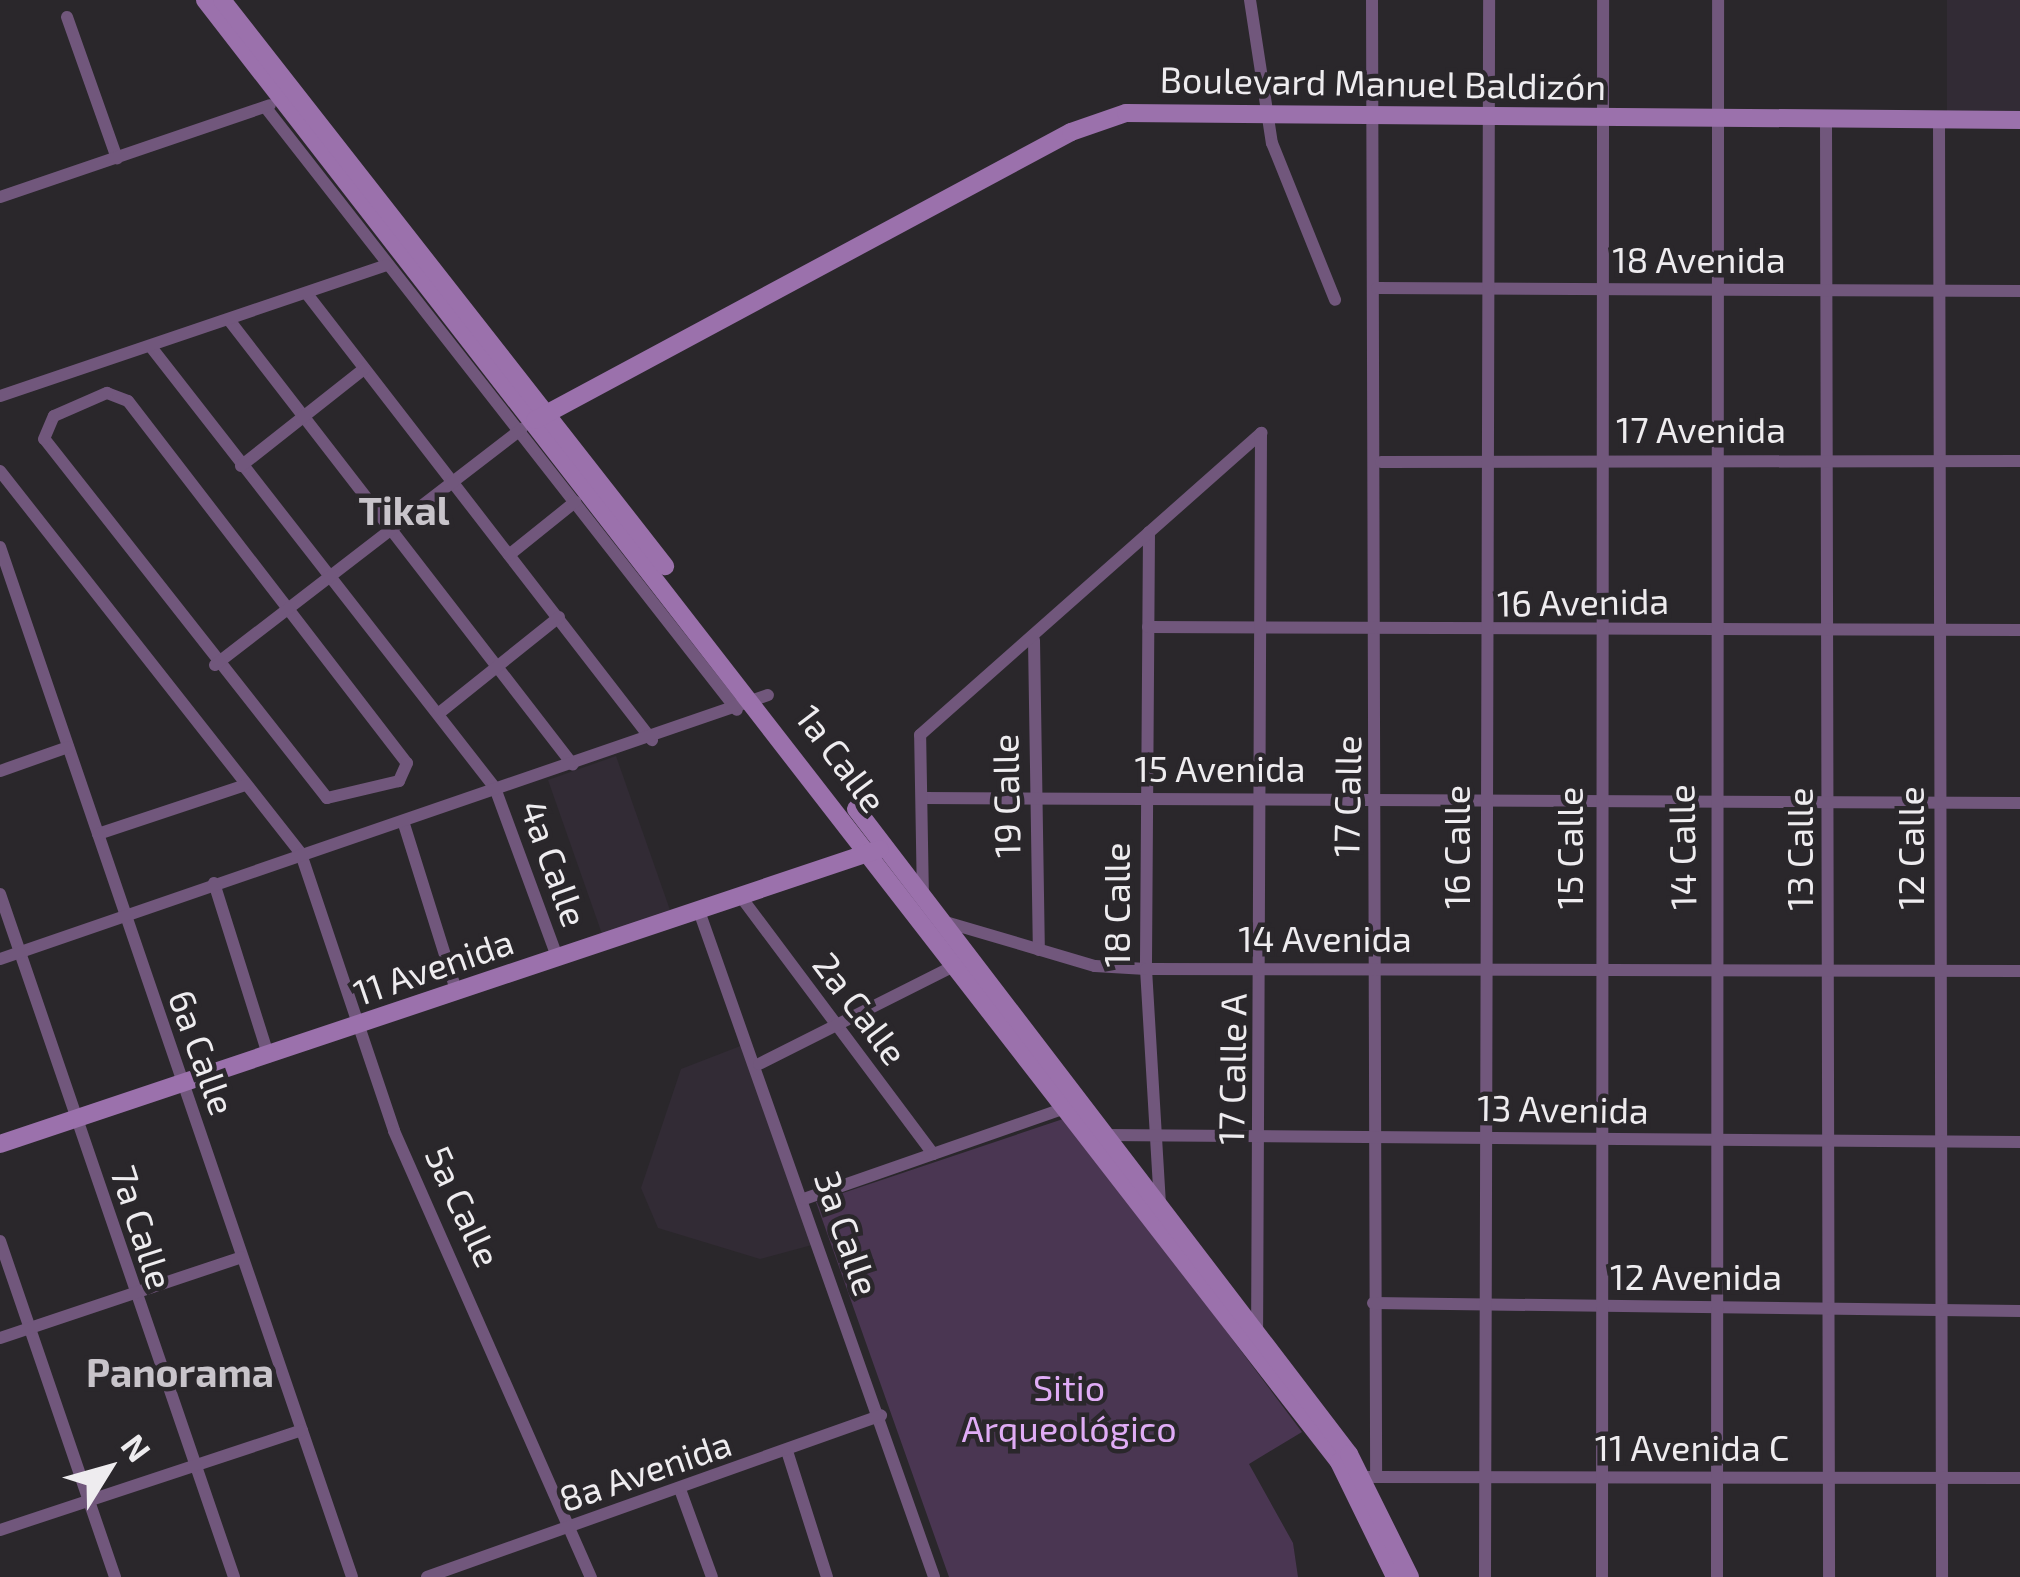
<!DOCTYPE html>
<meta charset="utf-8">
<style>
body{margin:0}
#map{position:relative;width:2020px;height:1577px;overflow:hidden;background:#2a272b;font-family:"Exo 2",sans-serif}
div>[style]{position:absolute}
.built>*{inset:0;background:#322b35}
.green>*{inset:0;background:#4a3652}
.street>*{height:12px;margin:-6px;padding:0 6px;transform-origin:6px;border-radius:6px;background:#71577c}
.secondary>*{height:18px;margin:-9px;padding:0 9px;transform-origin:9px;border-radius:9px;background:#9b71ac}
span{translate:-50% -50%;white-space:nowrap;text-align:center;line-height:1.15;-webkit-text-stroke:9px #2a272b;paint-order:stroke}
.street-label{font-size:36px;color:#eeecef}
.park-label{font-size:36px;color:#e0acf6}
.neighbourhood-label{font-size:39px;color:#c8c4ca;font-weight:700}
.north{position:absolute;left:48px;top:1409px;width:120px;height:120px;-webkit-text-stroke:9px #2a272b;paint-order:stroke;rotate:53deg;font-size:33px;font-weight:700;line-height:48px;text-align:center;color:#eeecef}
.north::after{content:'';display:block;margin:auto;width:42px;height:54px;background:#eeecef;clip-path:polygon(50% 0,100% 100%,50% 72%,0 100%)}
</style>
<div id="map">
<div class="built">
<i style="clip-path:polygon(1947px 0,2020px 0,2020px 113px,1947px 111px)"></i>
<i style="clip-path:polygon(616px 756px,670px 910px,602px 934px,548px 780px)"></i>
<i style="clip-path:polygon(743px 1045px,812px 1245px,760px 1259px,658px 1228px,641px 1188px,681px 1069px)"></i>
</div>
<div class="green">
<i style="clip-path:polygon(1066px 1118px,1302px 1432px,1249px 1464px,1293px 1543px,1298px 1577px,949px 1577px,816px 1202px)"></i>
</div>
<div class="street">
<i style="left:1250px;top:0;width:145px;rotate:81.3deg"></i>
<i style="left:1272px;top:143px;width:169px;rotate:68.1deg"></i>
<i style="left:1372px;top:0;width:1476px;rotate:89.84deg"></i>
<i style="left:67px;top:17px;width:150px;rotate:70.5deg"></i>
<i style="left:266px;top:108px;width:764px;rotate:51.96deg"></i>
<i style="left:1939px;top:119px;width:1458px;rotate:89.88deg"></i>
<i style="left:1826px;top:120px;width:1457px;rotate:89.88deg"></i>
<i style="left:0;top:197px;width:285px;rotate:-18.8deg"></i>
<i style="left:1377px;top:288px;width:643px;rotate:0.27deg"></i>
<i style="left:307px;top:294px;width:564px;rotate:52.28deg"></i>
<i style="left:229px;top:320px;width:562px;rotate:52.29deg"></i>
<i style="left:151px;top:347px;width:559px;rotate:52.04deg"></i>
<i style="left:495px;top:788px;width:182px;rotate:69.8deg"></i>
<i style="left:107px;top:393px;width:22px;rotate:21deg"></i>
<i style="left:128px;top:401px;width:457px;rotate:52.4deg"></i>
<i style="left:407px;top:763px;width:20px;rotate:114deg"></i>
<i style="left:399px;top:781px;width:74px;rotate:166.7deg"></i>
<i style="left:327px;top:798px;width:457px;rotate:-128.2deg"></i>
<i style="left:44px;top:439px;width:25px;rotate:-67deg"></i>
<i style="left:54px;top:416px;width:58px;rotate:-23.5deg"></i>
<i style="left:0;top:396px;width:408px;rotate:-18.7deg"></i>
<i style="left:1381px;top:462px;width:639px;rotate:-0.09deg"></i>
<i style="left:241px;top:466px;width:157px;rotate:-38.3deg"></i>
<i style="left:0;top:471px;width:487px;rotate:51.8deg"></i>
<i style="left:301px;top:854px;width:292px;rotate:71.4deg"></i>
<i style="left:394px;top:1131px;width:488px;rotate:66.2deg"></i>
<i style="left:1149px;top:532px;width:437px;rotate:90.4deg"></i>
<i style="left:1146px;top:969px;width:233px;rotate:86.6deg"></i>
<i style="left:0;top:547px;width:1088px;rotate:71.13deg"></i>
<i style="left:509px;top:555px;width:85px;rotate:-38.8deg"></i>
<i style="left:1148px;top:627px;width:872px;rotate:0.2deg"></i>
<i style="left:1034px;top:640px;width:310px;rotate:89.1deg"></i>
<i style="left:215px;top:665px;width:387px;rotate:-37.6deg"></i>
<i style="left:438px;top:714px;width:155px;rotate:-38.7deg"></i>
<i style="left:0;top:771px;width:72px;rotate:-19.4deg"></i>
<i style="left:924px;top:798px;width:1096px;rotate:0.26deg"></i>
<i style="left:403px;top:821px;width:180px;rotate:72.6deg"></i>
<i style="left:98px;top:834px;width:155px;rotate:-18.4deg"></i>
<i style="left:214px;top:883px;width:182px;rotate:72.5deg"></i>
<i style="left:0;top:894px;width:722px;rotate:71.09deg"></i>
<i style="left:741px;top:897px;width:321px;rotate:53.2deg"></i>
<i style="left:923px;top:900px;width:165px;rotate:-91deg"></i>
<i style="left:920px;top:735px;width:456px;rotate:-41.5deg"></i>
<i style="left:1261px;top:433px;width:899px;rotate:90.25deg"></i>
<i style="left:699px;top:911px;width:706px;rotate:70.56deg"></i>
<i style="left:942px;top:921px;width:159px;rotate:16.4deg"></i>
<i style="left:1095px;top:966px;width:51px;rotate:3.4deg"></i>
<i style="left:1146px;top:969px;width:874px;rotate:0.13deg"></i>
<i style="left:0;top:959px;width:812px;rotate:-18.97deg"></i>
<i style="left:759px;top:1064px;width:220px;rotate:-26.7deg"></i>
<i style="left:1105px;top:1135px;width:915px;rotate:0.44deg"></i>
<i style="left:804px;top:1199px;width:280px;rotate:-19.2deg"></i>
<i style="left:0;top:1241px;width:355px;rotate:71.1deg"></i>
<i style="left:1373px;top:1303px;width:647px;rotate:0.71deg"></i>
<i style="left:0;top:1338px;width:255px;rotate:-18.5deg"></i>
<i style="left:787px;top:1451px;width:132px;rotate:72.4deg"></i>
<i style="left:1367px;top:1477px;width:653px;rotate:0.09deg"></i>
<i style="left:681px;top:1492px;width:90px;rotate:70deg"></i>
<i style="left:0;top:1530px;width:318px;rotate:-18.3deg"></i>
<i style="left:427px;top:1577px;width:482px;rotate:-19.6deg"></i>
<i style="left:1485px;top:1577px;width:1577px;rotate:-89.85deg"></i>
<i style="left:1602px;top:1577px;width:1577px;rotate:-89.96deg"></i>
<i style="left:1717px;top:1577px;width:1577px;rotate:-89.96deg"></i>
</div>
<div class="secondary">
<i style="left:205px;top:0;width:1850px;rotate:52.2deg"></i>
<i style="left:1339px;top:1462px;width:128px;rotate:64deg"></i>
<i style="left:222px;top:0;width:719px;rotate:51.95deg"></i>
<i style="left:535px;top:420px;width:608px;rotate:-28.25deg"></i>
<i style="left:1071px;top:132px;width:58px;rotate:-19.1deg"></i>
<i style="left:1126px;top:113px;width:894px;rotate:0.45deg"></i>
<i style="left:856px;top:809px;width:812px;rotate:52.61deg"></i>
<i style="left:1349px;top:1454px;width:137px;rotate:63.6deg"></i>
<i style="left:0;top:1144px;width:928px;rotate:-18.53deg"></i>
</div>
<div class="street-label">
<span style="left:1383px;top:82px;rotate:1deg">Boulevard Manuel Baldizón</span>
<span style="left:1699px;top:259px">18 Avenida</span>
<span style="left:1701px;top:429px">17 Avenida</span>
<span style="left:1583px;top:601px;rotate:-1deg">16 Avenida</span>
<span style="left:842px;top:758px;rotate:53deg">1a Calle</span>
<span style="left:1220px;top:768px">15 Avenida</span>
<span style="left:1005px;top:796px;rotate:-91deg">19 Calle</span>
<span style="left:1346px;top:796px;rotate:-89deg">17 Calle</span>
<span style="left:1456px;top:847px;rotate:-90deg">16 Calle</span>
<span style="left:1681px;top:847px;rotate:-91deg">14 Calle</span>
<span style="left:1569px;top:848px;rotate:-90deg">15 Calle</span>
<span style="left:1910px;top:848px;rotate:-90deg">12 Calle</span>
<span style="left:1799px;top:849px;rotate:-90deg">13 Calle</span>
<span style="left:555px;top:863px;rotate:70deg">4a Calle</span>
<span style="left:1116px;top:905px;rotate:-90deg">18 Calle</span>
<span style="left:1325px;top:938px">14 Avenida</span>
<span style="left:433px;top:966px;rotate:-19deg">11 Avenida</span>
<span style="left:861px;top:1008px;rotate:53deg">2a Calle</span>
<span style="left:203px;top:1052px;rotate:70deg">6a Calle</span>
<span style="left:1231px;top:1069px;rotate:-89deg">17 Calle A</span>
<span style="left:1563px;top:1108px;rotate:1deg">13 Avenida</span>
<span style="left:464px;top:1206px;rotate:65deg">5a Calle</span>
<span style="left:143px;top:1227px;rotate:72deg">7a Calle</span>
<span style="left:848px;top:1233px;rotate:71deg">3a Calle</span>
<span style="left:1696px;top:1276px">12 Avenida</span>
<span style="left:1692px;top:1447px">11 Avenida C</span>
<span style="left:645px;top:1470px;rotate:-19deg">8a Avenida</span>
</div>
<div class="park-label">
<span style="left:1069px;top:1407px">Sitio<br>Arqueológico</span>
</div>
<div class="neighbourhood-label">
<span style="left:404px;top:510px">Tikal</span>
<span style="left:180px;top:1372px">Panorama</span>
</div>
<div class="north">N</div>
</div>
